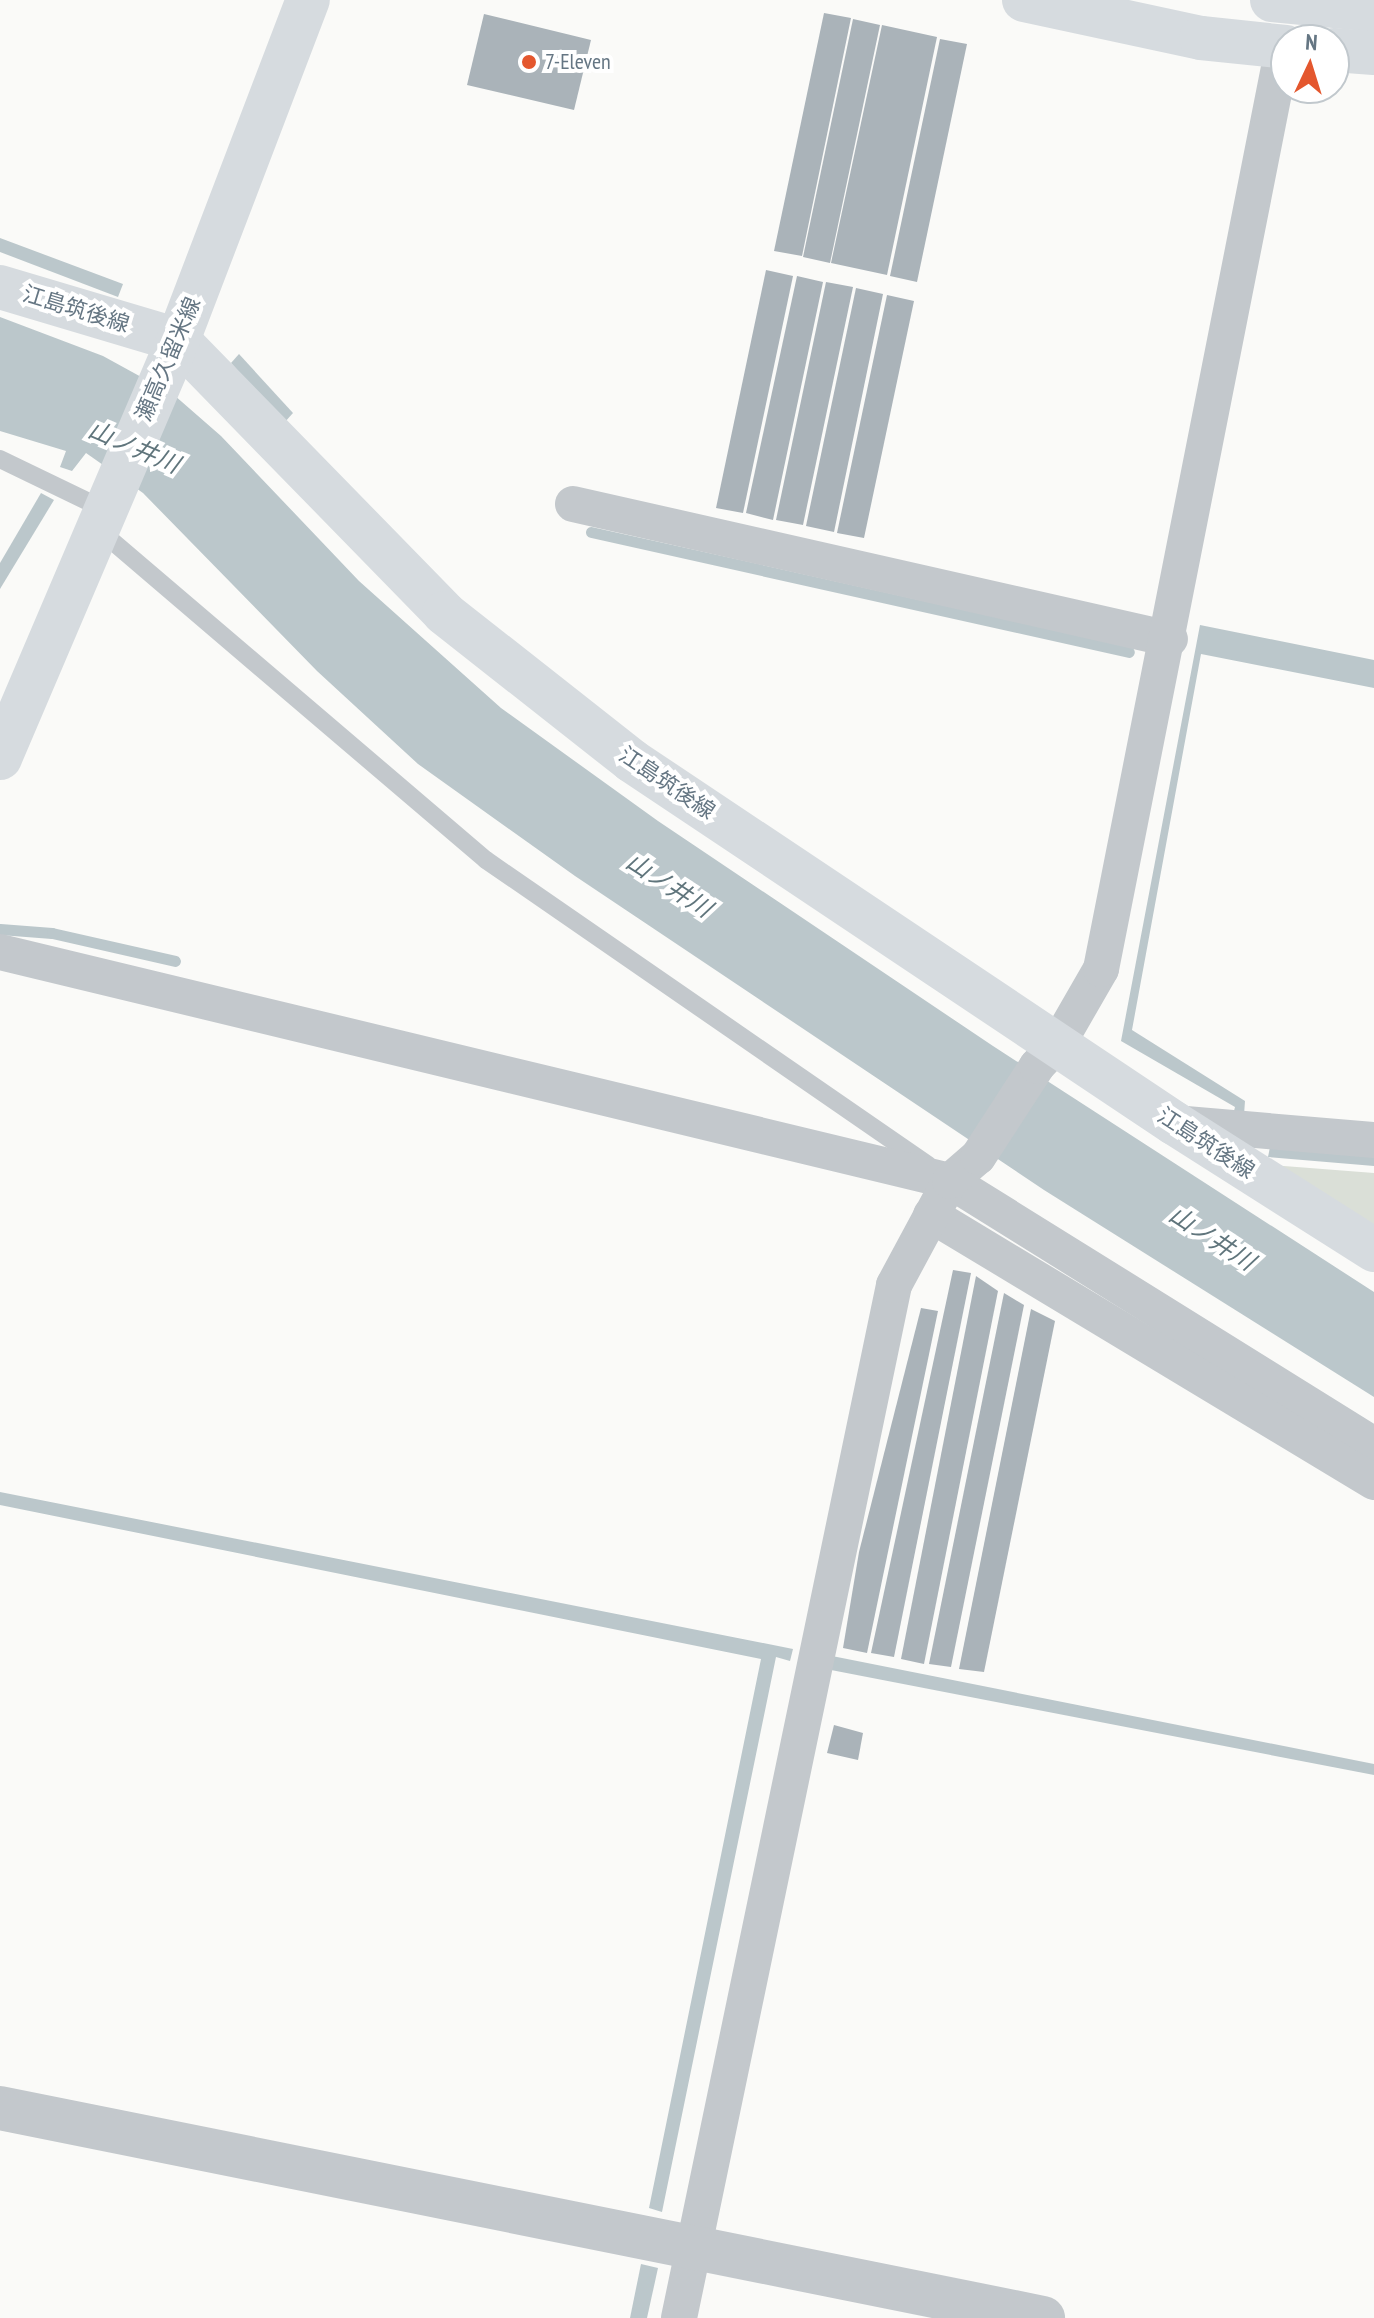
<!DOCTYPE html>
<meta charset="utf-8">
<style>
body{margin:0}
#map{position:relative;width:1374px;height:2318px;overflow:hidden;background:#fafaf8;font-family:"PT Sans Narrow","Noto Sans JP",sans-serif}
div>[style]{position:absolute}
.green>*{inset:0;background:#dadfd7}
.water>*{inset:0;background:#bbc7cb}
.stream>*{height:11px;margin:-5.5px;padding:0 5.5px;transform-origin:5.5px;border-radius:5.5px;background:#bbc7cb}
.building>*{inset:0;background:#aab3b9}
.service>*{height:18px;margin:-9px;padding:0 9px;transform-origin:9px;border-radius:9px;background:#c3c8cc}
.minor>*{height:36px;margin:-18px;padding:0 18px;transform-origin:18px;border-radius:18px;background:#c3c8cc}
.tertiary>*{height:44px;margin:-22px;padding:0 22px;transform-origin:22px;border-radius:22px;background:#c3c8cc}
.secondary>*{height:44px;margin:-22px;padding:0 22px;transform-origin:22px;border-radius:22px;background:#d6dbdf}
.primary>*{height:44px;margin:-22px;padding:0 22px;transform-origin:22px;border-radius:22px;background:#d6dbdf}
.trunk>*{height:44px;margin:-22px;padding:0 22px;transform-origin:22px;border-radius:22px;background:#d6dbdf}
.dots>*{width:22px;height:22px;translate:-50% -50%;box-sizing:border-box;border:4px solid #fff;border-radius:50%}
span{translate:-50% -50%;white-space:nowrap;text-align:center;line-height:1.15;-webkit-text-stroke:8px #fff;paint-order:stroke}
.poi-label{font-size:22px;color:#657683}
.left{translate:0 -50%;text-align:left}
.street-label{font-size:22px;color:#657683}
.water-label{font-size:24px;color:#60757c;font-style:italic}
.north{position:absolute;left:1270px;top:24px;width:80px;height:80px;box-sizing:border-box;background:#fff;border:2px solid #c1c8cd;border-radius:50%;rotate:4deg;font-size:22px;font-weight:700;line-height:32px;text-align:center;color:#657683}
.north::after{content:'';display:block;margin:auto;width:28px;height:36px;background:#e4572e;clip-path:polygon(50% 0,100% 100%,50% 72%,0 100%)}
</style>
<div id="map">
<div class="green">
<i style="clip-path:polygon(1271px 1165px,1374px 1173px,1374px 1231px)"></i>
</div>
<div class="water">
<i style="clip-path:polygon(0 238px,123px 284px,118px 297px,0 252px)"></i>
<i style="clip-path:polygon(0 317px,103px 356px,174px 395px,221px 436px,359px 581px,501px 708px,658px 821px,993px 1046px,1374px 1292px,1374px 1397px,1044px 1190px,575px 876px,418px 764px,317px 671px,143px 493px,86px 453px,72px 471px,60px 467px,66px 451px,0 431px)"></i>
<i style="clip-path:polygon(239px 354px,293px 413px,284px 423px,231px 363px)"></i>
<i style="clip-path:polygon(41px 493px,54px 500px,0 589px,0 563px)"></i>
<i style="clip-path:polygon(1200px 625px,1374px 660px,1374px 688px,1201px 654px,1132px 1030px,1245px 1101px,1244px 1115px,1233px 1115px,1235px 1107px,1121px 1041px)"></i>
<i style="clip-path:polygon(1270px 1147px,1374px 1155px,1374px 1166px,1268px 1157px)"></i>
<i style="clip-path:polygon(0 1492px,793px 1649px,790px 1661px,776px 1657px,662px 2212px,649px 2208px,761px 1659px,0 1505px)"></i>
<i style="clip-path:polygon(832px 1656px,1374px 1764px,1374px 1775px,831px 1670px)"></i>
<i style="clip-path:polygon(641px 2264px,658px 2268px,647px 2318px,630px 2318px)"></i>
</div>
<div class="stream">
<i style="left:591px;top:532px;width:551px;rotate:12.57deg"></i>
<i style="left:0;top:929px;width:52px;rotate:4.4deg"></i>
<i style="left:52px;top:933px;width:126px;rotate:12.8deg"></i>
</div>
<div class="building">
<i style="clip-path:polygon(824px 13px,851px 18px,802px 256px,774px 251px)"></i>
<i style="clip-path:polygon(484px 14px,591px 40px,574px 110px,467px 85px)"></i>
<i style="clip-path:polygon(853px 19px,880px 25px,830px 263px,803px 257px)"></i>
<i style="clip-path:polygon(882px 25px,937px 37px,887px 275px,831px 263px)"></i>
<i style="clip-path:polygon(940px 39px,967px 44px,917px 282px,890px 276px)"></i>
<i style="clip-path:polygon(766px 270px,793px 276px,743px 513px,716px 508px)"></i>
<i style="clip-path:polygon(797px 276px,823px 282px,773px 520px,746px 513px)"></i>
<i style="clip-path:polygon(826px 282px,853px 287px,803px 525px,776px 520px)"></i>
<i style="clip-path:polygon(856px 288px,883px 294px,834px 532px,806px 526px)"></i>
<i style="clip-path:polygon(887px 295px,914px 301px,864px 538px,837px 533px)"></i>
<i style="clip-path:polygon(953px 1270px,971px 1273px,894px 1657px,871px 1653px)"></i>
<i style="clip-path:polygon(976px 1276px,998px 1291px,924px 1664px,901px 1659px)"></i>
<i style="clip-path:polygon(1004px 1293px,1024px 1305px,951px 1667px,929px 1664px)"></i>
<i style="clip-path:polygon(921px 1308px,938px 1311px,867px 1653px,843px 1648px,859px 1552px)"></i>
<i style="clip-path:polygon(1031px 1309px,1055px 1321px,984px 1672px,959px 1669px)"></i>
<i style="clip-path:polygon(834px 1725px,863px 1733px,858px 1760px,827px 1753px)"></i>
</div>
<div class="service">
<i style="left:0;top:459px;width:99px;rotate:25.8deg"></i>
<i style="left:98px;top:529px;width:510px;rotate:40.47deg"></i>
<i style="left:486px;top:860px;width:537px;rotate:34.61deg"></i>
</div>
<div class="minor">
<i style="left:573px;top:504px;width:612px;rotate:12.74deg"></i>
<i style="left:0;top:952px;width:977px;rotate:13.55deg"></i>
<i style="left:950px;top:1181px;width:499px;rotate:31.9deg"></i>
<i style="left:1174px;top:1123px;width:201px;rotate:4.9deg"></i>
<i style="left:931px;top:1215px;width:517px;rotate:31.08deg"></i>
<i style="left:679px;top:2318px;width:1055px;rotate:-78.24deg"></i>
<i style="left:894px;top:1285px;width:118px;rotate:-61.7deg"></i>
<i style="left:950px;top:1181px;width:37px;rotate:-41deg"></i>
<i style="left:978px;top:1157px;width:108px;rotate:-57deg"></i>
<i style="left:1037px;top:1066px;width:33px;rotate:-47deg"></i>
<i style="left:1059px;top:1042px;width:84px;rotate:-60.1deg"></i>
<i style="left:1101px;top:969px;width:940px;rotate:-78.83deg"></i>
</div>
<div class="tertiary">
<i style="left:0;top:2108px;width:1064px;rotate:11.38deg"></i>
</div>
<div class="secondary">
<i style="left:0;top:287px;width:186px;rotate:16.6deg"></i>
<i style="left:178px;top:340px;width:381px;rotate:45.7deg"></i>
<i style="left:444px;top:613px;width:239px;rotate:38.2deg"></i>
<i style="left:632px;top:761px;width:652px;rotate:33.74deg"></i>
<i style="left:1174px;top:1123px;width:237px;rotate:32.4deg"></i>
</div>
<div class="primary">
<i style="left:0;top:758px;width:454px;rotate:-66.9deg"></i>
<i style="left:178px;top:340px;width:364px;rotate:-69.1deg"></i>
</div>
<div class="trunk">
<i style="left:1024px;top:0;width:181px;rotate:12.1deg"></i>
<i style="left:1201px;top:38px;width:85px;rotate:6deg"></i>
<i style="left:1272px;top:0;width:102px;rotate:5.6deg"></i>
<i style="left:1334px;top:50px;width:40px;rotate:4.3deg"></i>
</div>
<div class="dots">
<i style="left:529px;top:62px;background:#e4572e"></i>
</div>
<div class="poi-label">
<span class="left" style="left:545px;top:62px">7-Eleven</span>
</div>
<div class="street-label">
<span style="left:76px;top:309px;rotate:17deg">江島筑後線</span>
<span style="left:168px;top:359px;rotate:-67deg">瀬高久留米線</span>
<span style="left:667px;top:783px;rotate:34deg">江島筑後線</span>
<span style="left:1206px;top:1143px;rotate:33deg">江島筑後線</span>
</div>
<div class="water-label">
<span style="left:134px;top:447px;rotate:23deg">山ノ井川</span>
<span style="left:669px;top:885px;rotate:33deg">山ノ井川</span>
<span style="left:1212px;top:1238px;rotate:33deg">山ノ井川</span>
</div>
<div class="north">N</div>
</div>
